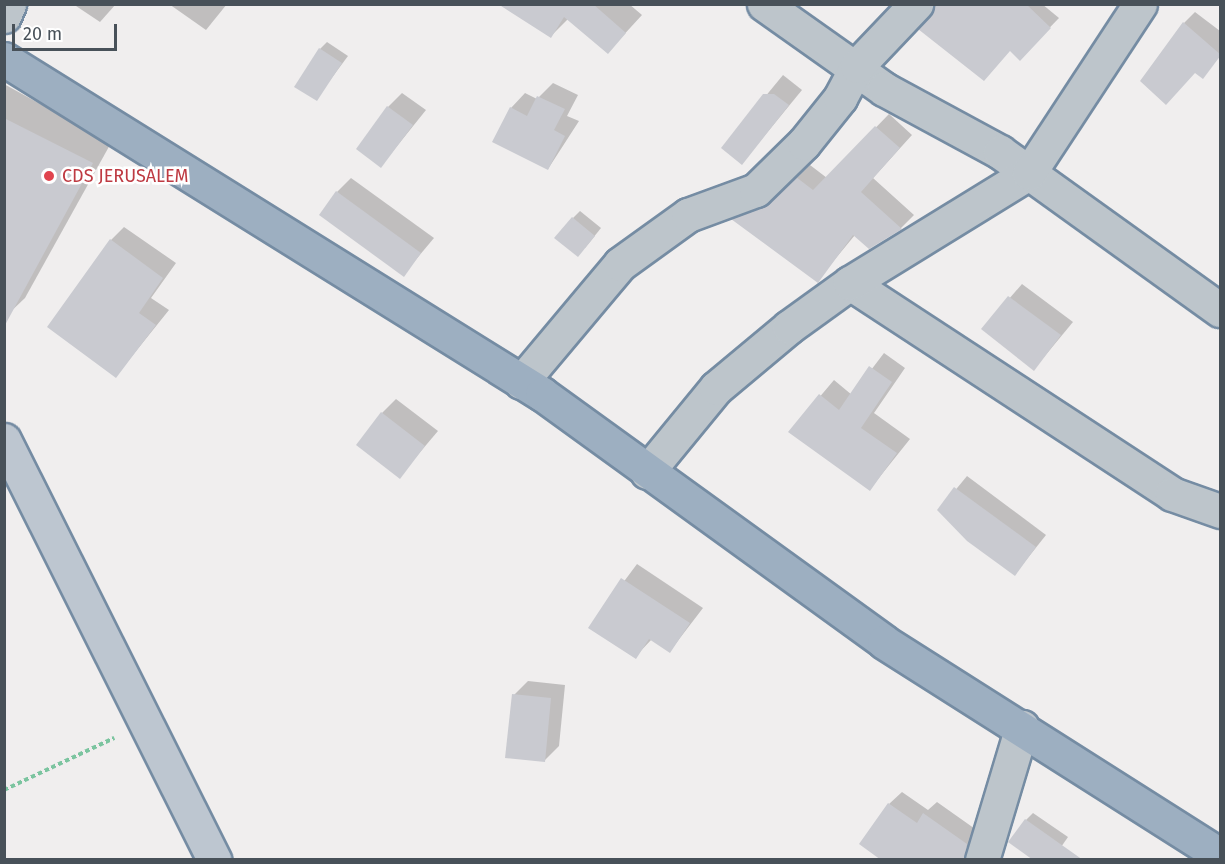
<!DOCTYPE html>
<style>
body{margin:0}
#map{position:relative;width:1225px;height:864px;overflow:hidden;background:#f0eeee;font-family:"Fira Sans",sans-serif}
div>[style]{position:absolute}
.shadow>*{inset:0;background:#0003}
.building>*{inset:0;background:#c9cad0}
.path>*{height:4px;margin-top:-2px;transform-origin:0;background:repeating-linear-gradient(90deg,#7bc49f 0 4.5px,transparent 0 7.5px)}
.roads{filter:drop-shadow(2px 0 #758ca3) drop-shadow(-2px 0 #758ca3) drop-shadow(0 2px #758ca3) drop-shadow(0 -2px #758ca3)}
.minor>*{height:33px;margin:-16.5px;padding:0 16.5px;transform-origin:16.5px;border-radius:16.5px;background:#bdc5cb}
.secondary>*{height:33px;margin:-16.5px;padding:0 16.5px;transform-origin:16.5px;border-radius:16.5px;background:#bdc6d0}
.trunk>*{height:33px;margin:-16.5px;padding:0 16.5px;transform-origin:16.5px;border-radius:16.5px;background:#9dafc1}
.dots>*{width:16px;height:16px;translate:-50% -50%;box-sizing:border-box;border:3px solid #fff;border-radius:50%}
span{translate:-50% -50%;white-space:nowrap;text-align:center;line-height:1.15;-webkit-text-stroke:5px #fff;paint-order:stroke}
.health-label{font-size:18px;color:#be3a42}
.left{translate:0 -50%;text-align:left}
.frame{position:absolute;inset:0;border:6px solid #485159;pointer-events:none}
.scale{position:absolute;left:12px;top:24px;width:105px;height:27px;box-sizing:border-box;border:3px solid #485159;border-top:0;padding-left:8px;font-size:18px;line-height:21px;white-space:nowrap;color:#485159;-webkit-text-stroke:4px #fff;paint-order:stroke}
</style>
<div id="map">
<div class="shadow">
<i style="clip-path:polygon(73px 4px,116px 4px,100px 22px)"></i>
<i style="clip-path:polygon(169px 4px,227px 4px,206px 30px)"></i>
<i style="clip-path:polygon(506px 4px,629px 4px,642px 15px,608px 52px,568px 19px,551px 36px)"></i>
<i style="clip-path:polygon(936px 4px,1042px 4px,1059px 18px,1029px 49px,1011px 49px)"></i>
<i style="clip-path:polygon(1195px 12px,1220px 31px,1220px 56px,1202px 77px,1195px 72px,1184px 23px)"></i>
<i style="clip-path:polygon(327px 42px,348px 56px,316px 99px,320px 49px)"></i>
<i style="clip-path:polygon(783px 75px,802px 90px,742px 163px,723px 148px)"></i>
<i style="clip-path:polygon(553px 83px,578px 95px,567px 116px,579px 121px,548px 169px,511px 108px,525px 93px,537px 99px)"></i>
<i style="clip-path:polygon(4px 84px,111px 143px,25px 298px,5px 317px)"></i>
<i style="clip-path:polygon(402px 93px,426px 110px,381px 166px,388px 107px)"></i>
<i style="clip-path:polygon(889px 114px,912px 135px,873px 178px,914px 215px,901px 228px,869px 247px,855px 235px,817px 281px,734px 219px,746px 206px,783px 191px,810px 165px,827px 178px)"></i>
<i style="clip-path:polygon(351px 178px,434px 238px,403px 275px,337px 192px)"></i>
<i style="clip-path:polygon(580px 211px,601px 228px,585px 248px,573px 218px)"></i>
<i style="clip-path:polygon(124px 227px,176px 263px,151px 298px,169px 310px,116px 376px,111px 240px)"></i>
<i style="clip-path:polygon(1022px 284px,1073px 322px,1034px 369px,983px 329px)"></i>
<i style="clip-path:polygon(884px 353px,905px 368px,874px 413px,910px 439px,870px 489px,790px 432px,834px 380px,852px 395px)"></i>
<i style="clip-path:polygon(396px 399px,438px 431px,399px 477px,382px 413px)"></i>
<i style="clip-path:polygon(967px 476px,1046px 535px,1015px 574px,939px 510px)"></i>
<i style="clip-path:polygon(637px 564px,703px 608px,670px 651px,652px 639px,635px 657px,590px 627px)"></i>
<i style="clip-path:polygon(528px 681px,565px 685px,559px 746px,545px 760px,514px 695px)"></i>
<i style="clip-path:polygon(902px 792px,928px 810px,937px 802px,978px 831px,958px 860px,889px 804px)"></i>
<i style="clip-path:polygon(1033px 813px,1068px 837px,1052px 860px,1026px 820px)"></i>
</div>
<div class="building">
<i style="clip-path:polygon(498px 4px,593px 4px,626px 33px,608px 54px,564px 17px,551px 38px)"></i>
<i style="clip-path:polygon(934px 4px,1026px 4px,1051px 28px,1020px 61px,1010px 51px,984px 81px,918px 29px)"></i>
<i style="clip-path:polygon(1183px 22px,1221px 55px,1203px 79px,1195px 73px,1166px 105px,1140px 81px)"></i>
<i style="clip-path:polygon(319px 48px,342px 63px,317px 101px,294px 87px)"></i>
<i style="clip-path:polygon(763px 94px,774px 94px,789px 105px,742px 165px,721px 148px)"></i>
<i style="clip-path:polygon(537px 96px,565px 109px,554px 130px,565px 136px,548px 170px,492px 142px,510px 107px,527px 116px)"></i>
<i style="clip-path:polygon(387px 106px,413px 125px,381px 168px,356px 149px)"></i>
<i style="clip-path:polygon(4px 118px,93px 163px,4px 327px)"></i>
<i style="clip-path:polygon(875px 126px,900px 148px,861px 192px,902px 229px,869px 249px,853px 235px,818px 283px,731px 219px,769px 204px,796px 177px,813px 190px)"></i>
<i style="clip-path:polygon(336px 191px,421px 253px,404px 277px,319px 215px)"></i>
<i style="clip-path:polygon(572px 217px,595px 236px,578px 257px,554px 238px)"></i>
<i style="clip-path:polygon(110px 239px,163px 278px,139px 313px,156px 325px,116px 378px,47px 327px)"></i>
<i style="clip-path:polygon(1008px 296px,1061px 335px,1034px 371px,981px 329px)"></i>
<i style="clip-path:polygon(869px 366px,892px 382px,861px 428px,897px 453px,870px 491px,788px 432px,819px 394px,839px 410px)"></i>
<i style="clip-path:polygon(381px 412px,425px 446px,400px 479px,356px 445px)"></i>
<i style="clip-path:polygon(954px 487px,1036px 547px,1015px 576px,967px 541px,937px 510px)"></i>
<i style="clip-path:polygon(621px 578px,690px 623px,670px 653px,649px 639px,636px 659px,588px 628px)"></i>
<i style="clip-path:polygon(512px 694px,551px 698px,545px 762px,505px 758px)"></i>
<i style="clip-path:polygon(888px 803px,917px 823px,923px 813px,967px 844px,964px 860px,881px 860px,859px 844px)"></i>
<i style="clip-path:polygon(1025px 819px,1083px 860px,1033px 860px,1008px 842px)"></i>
</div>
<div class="path">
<i style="left:4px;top:790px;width:122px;rotate:-25.3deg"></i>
</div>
<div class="roads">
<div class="minor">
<i style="left:764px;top:4px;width:147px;rotate:35.3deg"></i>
<i style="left:884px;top:89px;width:132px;rotate:28.5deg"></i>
<i style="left:1000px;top:152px;width:271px;rotate:35.7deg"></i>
<i style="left:4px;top:16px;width:13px;rotate:-67deg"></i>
<i style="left:850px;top:283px;width:385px;rotate:33.2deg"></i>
<i style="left:1172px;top:494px;width:51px;rotate:19.5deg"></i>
<i style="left:521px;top:382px;width:154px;rotate:-50deg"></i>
<i style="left:620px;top:264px;width:84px;rotate:-35.8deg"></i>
<i style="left:688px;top:215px;width:72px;rotate:-20.2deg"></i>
<i style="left:756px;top:190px;width:67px;rotate:-44.4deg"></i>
<i style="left:804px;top:143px;width:58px;rotate:-51.3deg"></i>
<i style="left:840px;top:98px;width:36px;rotate:-62deg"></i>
<i style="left:857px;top:66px;width:86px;rotate:-46.4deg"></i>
<i style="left:647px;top:472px;width:109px;rotate:-50.6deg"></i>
<i style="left:716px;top:388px;width:95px;rotate:-39.9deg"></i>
<i style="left:789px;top:327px;width:75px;rotate:-35.8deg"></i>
<i style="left:850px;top:283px;width:210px;rotate:-31.6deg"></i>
<i style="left:1029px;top:173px;width:202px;rotate:-56.7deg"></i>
<i style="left:982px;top:860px;width:139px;rotate:-73.3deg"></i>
</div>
<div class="secondary">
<i style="left:4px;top:440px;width:470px;rotate:63.4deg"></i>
</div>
<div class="trunk">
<i style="left:4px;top:59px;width:634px;rotate:31.91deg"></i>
<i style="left:542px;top:394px;width:422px;rotate:35.9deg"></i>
<i style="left:884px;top:642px;width:398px;rotate:32.4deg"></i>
</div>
</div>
<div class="dots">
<i style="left:49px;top:176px;background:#e0444e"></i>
</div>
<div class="health-label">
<span class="left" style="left:62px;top:176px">CDS JERUSALEM</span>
</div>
<div class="frame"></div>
<div class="scale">20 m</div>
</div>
